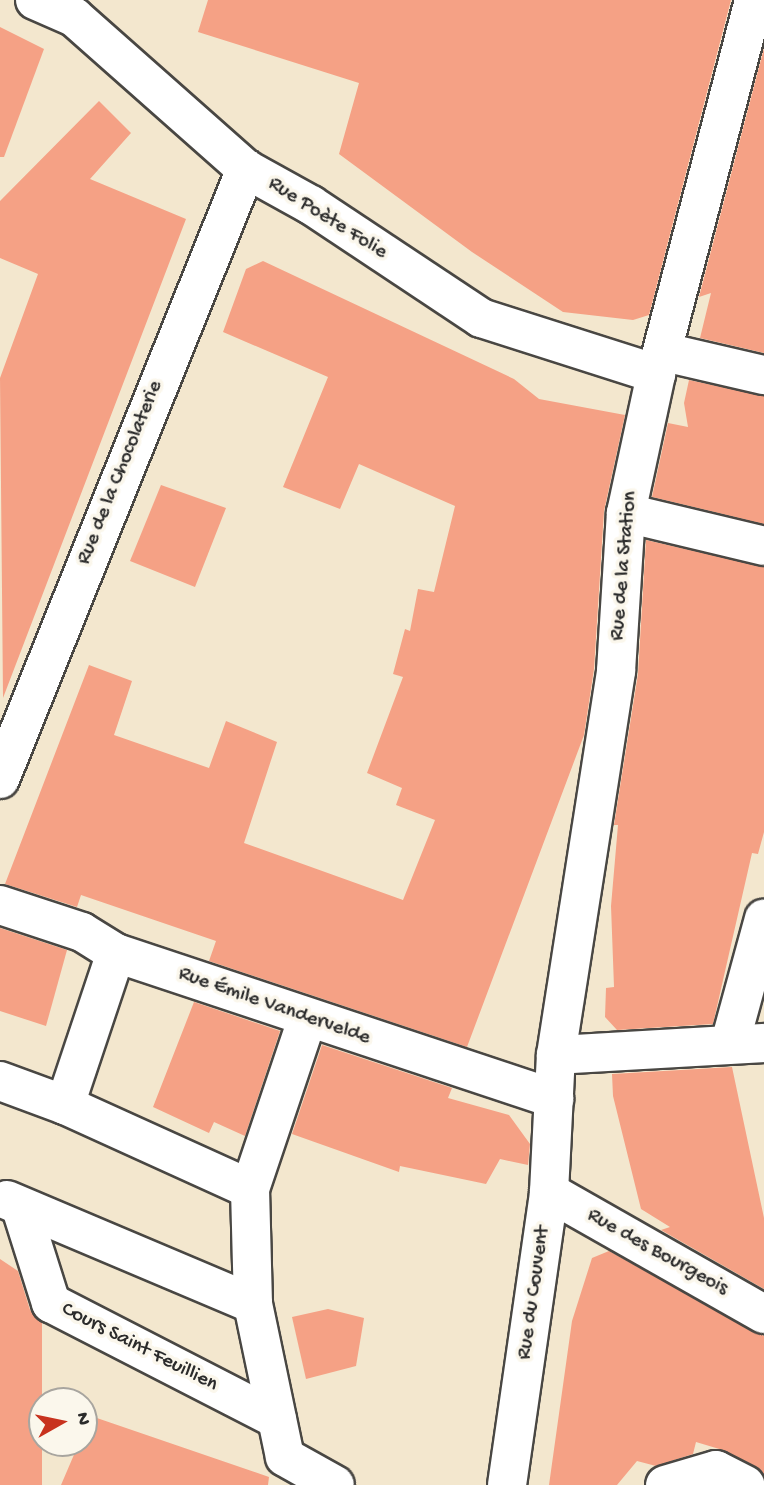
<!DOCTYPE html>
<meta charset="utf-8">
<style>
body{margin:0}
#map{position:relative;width:764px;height:1485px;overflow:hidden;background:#f3e7ce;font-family:"Gochi Hand",sans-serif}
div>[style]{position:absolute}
.building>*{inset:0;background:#f5a185}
.roads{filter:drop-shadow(2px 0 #494743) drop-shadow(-2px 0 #494743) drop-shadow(0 2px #494743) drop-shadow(0 -2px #494743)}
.minor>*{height:38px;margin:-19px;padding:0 19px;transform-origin:19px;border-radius:19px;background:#fff}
.major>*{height:38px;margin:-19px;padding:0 19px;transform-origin:19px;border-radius:19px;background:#fff}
span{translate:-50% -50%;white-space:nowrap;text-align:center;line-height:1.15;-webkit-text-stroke:7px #fbf7ec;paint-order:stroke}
.street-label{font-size:21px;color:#2b2b2b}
.north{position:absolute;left:28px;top:1387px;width:70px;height:70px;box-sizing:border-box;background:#fbf7ec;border:2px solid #a8a59f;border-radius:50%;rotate:81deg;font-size:19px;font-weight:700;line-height:28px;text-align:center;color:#2b2b2b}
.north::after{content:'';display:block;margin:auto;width:24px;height:32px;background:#c8321e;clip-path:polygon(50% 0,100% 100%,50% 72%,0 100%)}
</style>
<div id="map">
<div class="building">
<i style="clip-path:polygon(208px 0,731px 0,649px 315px,633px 320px,563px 312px,472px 252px,339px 154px,359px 83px,198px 32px)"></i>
<i style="clip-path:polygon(0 27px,44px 49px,4px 157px,0 157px)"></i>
<i style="clip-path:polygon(764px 48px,764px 353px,700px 338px,711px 293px,699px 297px)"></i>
<i style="clip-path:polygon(99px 101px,131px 133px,90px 179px,186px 219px,3px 698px,0 378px,38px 274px,0 258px,0 201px)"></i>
<i style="clip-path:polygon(263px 261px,514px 379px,539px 399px,625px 415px,604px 511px,594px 669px,584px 735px,467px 1047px,209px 961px,216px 941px,81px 895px,77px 907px,5px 884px,89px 665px,132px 681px,114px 735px,209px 768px,226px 721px,277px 742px,244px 843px,403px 900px,435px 820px,396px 805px,402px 788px,367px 773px,403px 677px,393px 674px,405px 629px,410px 631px,418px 589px,434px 592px,455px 506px,359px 464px,340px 509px,283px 487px,328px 377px,223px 332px,246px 269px)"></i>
<i style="clip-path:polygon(689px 380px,764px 396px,764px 524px,652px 497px,668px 423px,688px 427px,684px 403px)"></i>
<i style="clip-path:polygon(161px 485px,226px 508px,195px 587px,130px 561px)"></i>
<i style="clip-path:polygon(646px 540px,764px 567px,764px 832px,758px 854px,752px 853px,713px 1024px,617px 1030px,605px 1017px,606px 988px,614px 987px,611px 906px,618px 825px,614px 825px,638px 674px)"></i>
<i style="clip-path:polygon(0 928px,67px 950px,46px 1026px,0 1011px)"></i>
<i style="clip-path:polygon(194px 1002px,280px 1031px,245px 1136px,214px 1122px,209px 1133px,153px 1107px)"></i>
<i style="clip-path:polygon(322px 1045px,452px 1088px,448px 1098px,509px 1115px,530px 1144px,528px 1165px,500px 1159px,486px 1184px,400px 1166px,399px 1172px,292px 1134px)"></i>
<i style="clip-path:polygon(732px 1067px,764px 1218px,764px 1289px,661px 1230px,670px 1227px,641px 1209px,613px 1096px,612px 1074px)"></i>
<i style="clip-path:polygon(609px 1251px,764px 1336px,764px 1475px,726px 1451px,696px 1442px,693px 1454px,656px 1466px,637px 1461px,617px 1485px,549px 1485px,572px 1321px,592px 1258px)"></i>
<i style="clip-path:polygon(0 1259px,18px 1271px,30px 1310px,42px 1323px,42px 1485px,0 1485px)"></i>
<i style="clip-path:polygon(328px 1309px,364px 1318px,356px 1366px,306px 1379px,292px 1317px)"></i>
<i style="clip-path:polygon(91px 1416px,269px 1477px,268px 1485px,61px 1485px,79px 1443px,84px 1443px)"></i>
</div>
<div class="roads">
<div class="minor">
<i style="left:35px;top:0;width:43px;rotate:23.6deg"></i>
<i style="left:74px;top:17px;width:230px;rotate:41.5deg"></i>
<i style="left:246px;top:169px;width:74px;rotate:29deg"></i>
<i style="left:311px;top:205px;width:204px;rotate:33.6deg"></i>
<i style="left:481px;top:318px;width:184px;rotate:17.7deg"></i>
<i style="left:664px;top:352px;width:103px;rotate:13deg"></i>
<i style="left:626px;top:513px;width:142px;rotate:13.4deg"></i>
<i style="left:0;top:779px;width:658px;rotate:-68.04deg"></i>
<i style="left:0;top:905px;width:86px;rotate:18.2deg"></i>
<i style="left:82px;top:932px;width:40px;rotate:32deg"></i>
<i style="left:116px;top:953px;width:462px;rotate:18.4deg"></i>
<i style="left:730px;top:1043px;width:129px;rotate:-74.7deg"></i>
<i style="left:556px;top:1055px;width:208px;rotate:-3.3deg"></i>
<i style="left:0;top:1081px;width:69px;rotate:20.3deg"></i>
<i style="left:65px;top:1105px;width:203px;rotate:24.4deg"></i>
<i style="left:250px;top:1189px;width:115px;rotate:88.5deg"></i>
<i style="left:253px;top:1304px;width:156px;rotate:78.2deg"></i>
<i style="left:285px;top:1457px;width:57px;rotate:29.2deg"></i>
<i style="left:65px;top:1105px;width:160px;rotate:-71.5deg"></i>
<i style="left:250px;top:1189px;width:178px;rotate:-71.4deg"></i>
<i style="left:549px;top:1192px;width:247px;rotate:29.6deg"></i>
<i style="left:7px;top:1200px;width:267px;rotate:22.9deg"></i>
<i style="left:21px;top:1208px;width:100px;rotate:72.5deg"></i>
<i style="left:51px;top:1303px;width:254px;rotate:27.2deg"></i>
<i style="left:665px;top:1485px;width:53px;rotate:-16.4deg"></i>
<i style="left:716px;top:1470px;width:33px;rotate:27deg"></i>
</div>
<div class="major">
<i style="left:507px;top:1485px;width:296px;rotate:-81.8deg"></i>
<i style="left:549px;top:1192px;width:137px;rotate:-87.1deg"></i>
<i style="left:556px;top:1055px;width:389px;rotate:-81.1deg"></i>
<i style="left:616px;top:671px;width:158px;rotate:-86.4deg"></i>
<i style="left:626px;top:513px;width:142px;rotate:-77.8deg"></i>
<i style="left:656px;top:374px;width:387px;rotate:-75.3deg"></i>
</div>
</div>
<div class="street-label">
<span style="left:327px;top:219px;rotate:32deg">Rue Poète Folie</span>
<span style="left:121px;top:473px;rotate:-68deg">Rue de la Chocolaterie</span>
<span style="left:625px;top:566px;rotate:-85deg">Rue de la Station</span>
<span style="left:274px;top:1007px;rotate:19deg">Rue Émile Vandervelde</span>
<span style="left:657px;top:1253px;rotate:29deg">Rue des Bourgeois</span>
<span style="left:535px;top:1293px;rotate:-82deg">Rue du Couvent</span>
<span style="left:139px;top:1348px;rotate:27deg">Cours Saint Feuillien</span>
</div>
<div class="north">N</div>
</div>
